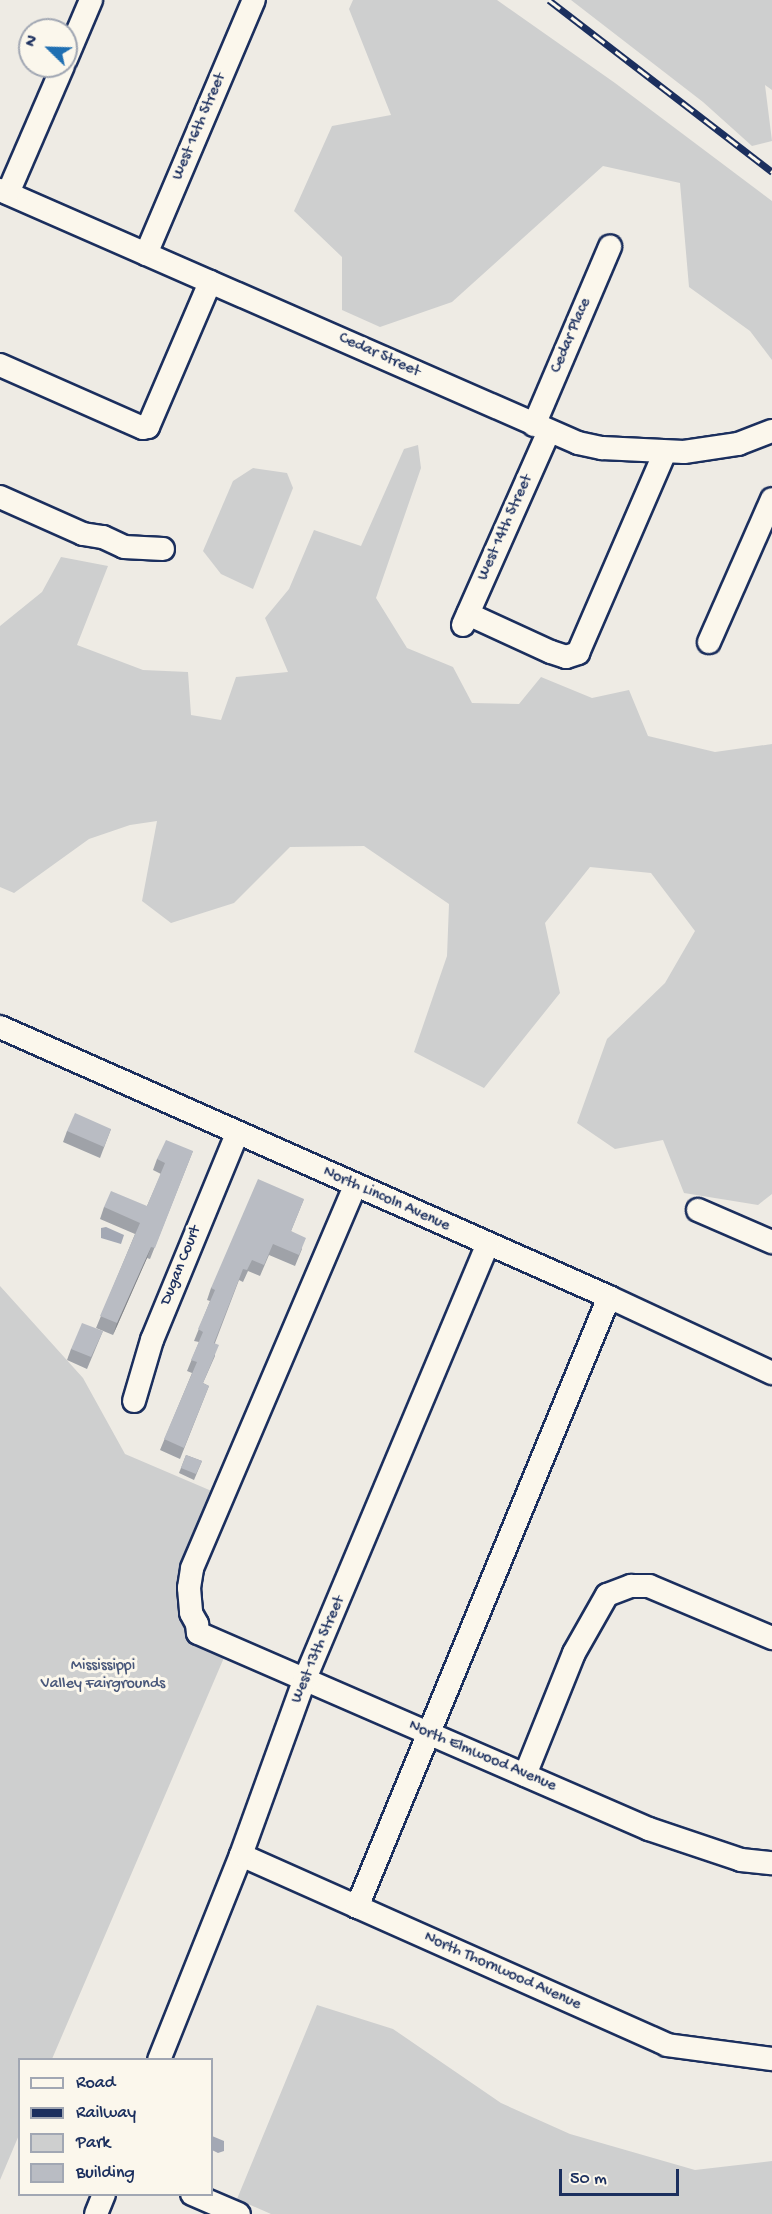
<!DOCTYPE html>
<style>
body{margin:0}
#map{position:relative;width:772px;height:2214px;overflow:hidden;background:#eeebe4;font-family:"Gochi Hand",sans-serif}
div>[style]{position:absolute}
.green>*{inset:0;background:#cecfcf}
.water>*{inset:0;background:#a3a8b4}
.roads{filter:drop-shadow(2px 0 #1b2f5e) drop-shadow(-2px 0 #1b2f5e) drop-shadow(0 2px #1b2f5e) drop-shadow(0 -2px #1b2f5e)}
.minor>*{height:22px;margin:-11px;padding:0 11px;transform-origin:11px;border-radius:11px;background:#fbf7ec}
.rail>*{height:7px;margin-top:-3.5px;transform-origin:0;background:repeating-linear-gradient(90deg,#fbf7ec 0 14px,#1b2f5e 0 28px);box-sizing:border-box;border-block:2px solid #1b2f5e}
.wall>*{inset:0;background:#9fa2a8}
.shaded-wall>*{inset:0;background:#828488}
.building>*{inset:0;background:#b9bcc3}
span{translate:-50% -50%;white-space:nowrap;text-align:center;line-height:1.15;-webkit-text-stroke:6px #fbf7ec;paint-order:stroke}
.street-label{font-size:16px;color:#1b2f5e}
.park-label{font-size:16px;color:#48577a}
.legend{position:absolute;left:18px;top:2058px;width:195px;height:138px;box-sizing:border-box;background:#fbf7ec;border:2px solid #a1a7b3;margin:0;padding:8px 10px;list-style:none;font-size:18px;color:#1b2f5e}
.legend li{display:flex;align-items:center;gap:12px;height:30px}
.legend b{width:30px;border:2px solid #a1a7b3}
.north{position:absolute;left:18px;top:18px;width:60px;height:60px;box-sizing:border-box;background:#fbf7ec;border:2px solid #a1a7b3;border-radius:50%;rotate:293deg;font-size:16px;font-weight:700;line-height:24px;text-align:center;color:#1b2f5e}
.north::after{content:'';display:block;margin:auto;width:21px;height:27px;background:#1f6fb2;clip-path:polygon(50% 0,100% 100%,50% 72%,0 100%)}
.scale{position:absolute;left:559px;top:2169px;width:120px;height:27px;box-sizing:border-box;border:3px solid #1b2f5e;border-top:0;padding-left:8px;font-size:18px;line-height:21px;white-space:nowrap;color:#1b2f5e;-webkit-text-stroke:4px #fbf7ec;paint-order:stroke}
</style>
<div id="map">
<div class="green">
<i style="clip-path:polygon(353px 0,497px 0,615px 83px,772px 201px,772px 360px,750px 331px,689px 287px,680px 183px,603px 166px,452px 302px,380px 327px,342px 310px,342px 257px,294px 211px,332px 126px,391px 115px,349px 9px)"></i>
<i style="clip-path:polygon(571px 0,772px 0,772px 90px,765px 85px,772px 141px,752px 146px,703px 102px)"></i>
<i style="clip-path:polygon(418px 445px,421px 468px,376px 598px,407px 648px,453px 667px,472px 703px,519px 704px,541px 677px,592px 698px,629px 690px,648px 736px,715px 752px,772px 744px,772px 1194px,758px 1205px,684px 1193px,663px 1140px,615px 1149px,577px 1123px,607px 1039px,665px 983px,695px 931px,651px 873px,590px 867px,545px 923px,560px 993px,484px 1088px,414px 1052px,447px 956px,449px 904px,364px 846px,290px 847px,234px 903px,171px 923px,142px 901px,157px 821px,130px 825px,89px 839px,14px 893px,0 887px,0 626px,42px 592px,61px 557px,108px 566px,77px 645px,143px 670px,188px 672px,191px 715px,221px 720px,236px 677px,288px 672px,265px 618px,289px 589px,314px 530px,361px 546px,404px 449px)"></i>
<i style="clip-path:polygon(253px 468px,287px 473px,293px 488px,253px 589px,221px 574px,203px 551px,233px 481px)"></i>
<i style="clip-path:polygon(0 1286px,83px 1378px,125px 1454px,221px 1495px,191px 1613px,229px 1646px,52px 2059px,20px 2060px,19px 2135px,0 2180px)"></i>
<i style="clip-path:polygon(317px 2005px,393px 2029px,501px 2103px,570px 2134px,695px 2170px,772px 2161px,772px 2214px,271px 2214px,237px 2199px)"></i>
</div>
<div class="water">
<i style="clip-path:polygon(106px 1227px,124px 1235px,121px 1244px,101px 1238px,101px 1228px)"></i>
<i style="clip-path:polygon(212px 2136px,224px 2141px,224px 2151px,218px 2153px,212px 2150px)"></i>
</div>
<div class="roads">
<div class="minor">
<i style="left:66px;top:59px;width:64px;rotate:-67deg"></i>
<i style="left:0;top:190px;width:631px;rotate:23.64deg"></i>
<i style="left:578px;top:443px;width:25px;rotate:12deg"></i>
<i style="left:602px;top:448px;width:82px;rotate:2.8deg"></i>
<i style="left:684px;top:452px;width:55px;rotate:-8.4deg"></i>
<i style="left:738px;top:444px;width:36px;rotate:-21deg"></i>
<i style="left:8px;top:193px;width:138px;rotate:-66.6deg"></i>
<i style="left:146px;top:254px;width:276px;rotate:-67deg"></i>
<i style="left:0;top:365px;width:156px;rotate:23.8deg"></i>
<i style="left:143px;top:428px;width:5px;rotate:-11deg"></i>
<i style="left:148px;top:427px;width:158px;rotate:-66.8deg"></i>
<i style="left:534px;top:425px;width:194px;rotate:-66.9deg"></i>
<i style="left:0;top:497px;width:91px;rotate:24deg"></i>
<i style="left:83px;top:534px;width:20px;rotate:9deg"></i>
<i style="left:103px;top:537px;width:23px;rotate:25deg"></i>
<i style="left:124px;top:547px;width:39px;rotate:3deg"></i>
<i style="left:468px;top:614px;width:91px;rotate:24.6deg"></i>
<i style="left:551px;top:652px;width:16px;rotate:18deg"></i>
<i style="left:566px;top:657px;width:13px;rotate:-18deg"></i>
<i style="left:578px;top:653px;width:219px;rotate:-66.6deg"></i>
<i style="left:463px;top:625px;width:212px;rotate:-66.1deg"></i>
<i style="left:709px;top:642px;width:156px;rotate:-66.2deg"></i>
<i style="left:0;top:1027px;width:666px;rotate:23.91deg"></i>
<i style="left:609px;top:1297px;width:180px;rotate:25deg"></i>
<i style="left:355px;top:1186px;width:416px;rotate:113.1deg"></i>
<i style="left:192px;top:1569px;width:19px;rotate:99deg"></i>
<i style="left:189px;top:1588px;width:25px;rotate:85deg"></i>
<i style="left:191px;top:1613px;width:13px;rotate:61deg"></i>
<i style="left:197px;top:1624px;width:9px;rotate:84deg"></i>
<i style="left:198px;top:1633px;width:492px;rotate:23.5deg"></i>
<i style="left:649px;top:1829px;width:97px;rotate:18.6deg"></i>
<i style="left:741px;top:1860px;width:31px;rotate:6deg"></i>
<i style="left:698px;top:1210px;width:81px;rotate:23.4deg"></i>
<i style="left:134px;top:1401px;width:64px;rotate:-73.6deg"></i>
<i style="left:152px;top:1340px;width:223px;rotate:-67.6deg"></i>
<i style="left:525px;top:1775px;width:131px;rotate:-68.1deg"></i>
<i style="left:574px;top:1653px;width:67px;rotate:-60.4deg"></i>
<i style="left:607px;top:1595px;width:26px;rotate:-21deg"></i>
<i style="left:631px;top:1586px;width:18px"></i>
<i style="left:649px;top:1586px;width:134px;rotate:22.9deg"></i>
<i style="left:241px;top:1855px;width:466px;rotate:24deg"></i>
<i style="left:667px;top:2045px;width:106px;rotate:7.6deg"></i>
<i style="left:357px;top:1907px;width:660px;rotate:-67.55deg"></i>
<i style="left:159px;top:2060px;width:221px;rotate:-68.2deg"></i>
<i style="left:241px;top:1855px;width:185px;rotate:-70.1deg"></i>
<i style="left:304px;top:1681px;width:474px;rotate:-67.2deg"></i>
<i style="left:192px;top:2194px;width:51px;rotate:23.1deg"></i>
<i style="left:96px;top:2214px;width:22px;rotate:-68deg"></i>
</div>
</div>
<div class="rail">
<i style="left:549px;top:0;width:282px;rotate:37.6deg"></i>
</div>
<div class="wall">
<i style="clip-path:polygon(111px 1129px,100px 1158px,63px 1142px,67px 1131px)"></i>
<i style="clip-path:polygon(193px 1151px,150px 1259px,147px 1258px,113px 1335px,96px 1328px,135px 1234px,100px 1219px,104px 1207px,147px 1206px,161px 1174px,153px 1170px,157px 1159px)"></i>
<i style="clip-path:polygon(304px 1199px,291px 1231px,302px 1249px,295px 1266px,269px 1255px,260px 1276px,248px 1271px,243px 1282px,239px 1280px,215px 1343px,215px 1356px,203px 1383px,209px 1386px,180px 1459px,160px 1450px,192px 1373px,187px 1371px,199px 1342px,194px 1341px,210px 1301px,207px 1300px,211px 1288px)"></i>
<i style="clip-path:polygon(103px 1331px,87px 1369px,67px 1360px,71px 1349px)"></i>
<i style="clip-path:polygon(186px 1455px,202px 1461px,194px 1480px,179px 1473px)"></i>
</div>
<div class="shaded-wall">
<i style="clip-path:polygon(151px 1247px,147px 1258px,113px 1335px,117px 1323px)"></i>
</div>
<div class="building">
<i style="clip-path:polygon(75px 1113px,111px 1129px,104px 1147px,67px 1131px)"></i>
<i style="clip-path:polygon(166px 1140px,193px 1151px,155px 1248px,151px 1247px,117px 1323px,100px 1316px,140px 1223px,104px 1207px,111px 1191px,147px 1206px,165px 1163px,157px 1159px)"></i>
<i style="clip-path:polygon(258px 1179px,304px 1199px,291px 1231px,306px 1238px,299px 1255px,273px 1244px,264px 1265px,252px 1260px,247px 1270px,243px 1269px,214px 1343px,219px 1345px,203px 1383px,209px 1386px,184px 1448px,164px 1439px,197px 1362px,191px 1360px,203px 1332px,198px 1329px,215px 1290px,211px 1288px)"></i>
<i style="clip-path:polygon(82px 1323px,103px 1331px,91px 1357px,71px 1349px)"></i>
<i style="clip-path:polygon(186px 1455px,202px 1461px,196px 1474px,181px 1468px)"></i>
</div>
<div class="street-label">
<span style="left:200px;top:127px;rotate:-67deg">West 16th Street</span>
<span style="left:572px;top:336px;rotate:-67deg">Cedar Place</span>
<span style="left:379px;top:356px;rotate:24deg">Cedar Street</span>
<span style="left:506px;top:528px;rotate:-66deg">West 14th Street</span>
<span style="left:386px;top:1200px;rotate:24deg">North Lincoln Avenue</span>
<span style="left:182px;top:1266px;rotate:-68deg">Dugan Court</span>
<span style="left:319px;top:1650px;rotate:-67deg">West 13th Street</span>
<span style="left:482px;top:1757px;rotate:23deg">North Elmwood Avenue</span>
<span style="left:502px;top:1972px;rotate:24deg">North Thornwood Avenue</span>
</div>
<div class="park-label">
<span style="left:103px;top:1676px">Mississippi<br>Valley Fairgrounds</span>
</div>
<ul class="legend">
<li><b style="height:8px;background:#fbf7ec"></b>Road</li>
<li><b style="height:8px;background:#1b2f5e"></b>Railway</li>
<li><b style="height:16px;background:#cecfcf"></b>Park</li>
<li><b style="height:16px;background:#b9bcc3"></b>Building</li>
</ul>
<div class="north">N</div>
<div class="scale">50 m</div>
</div>
